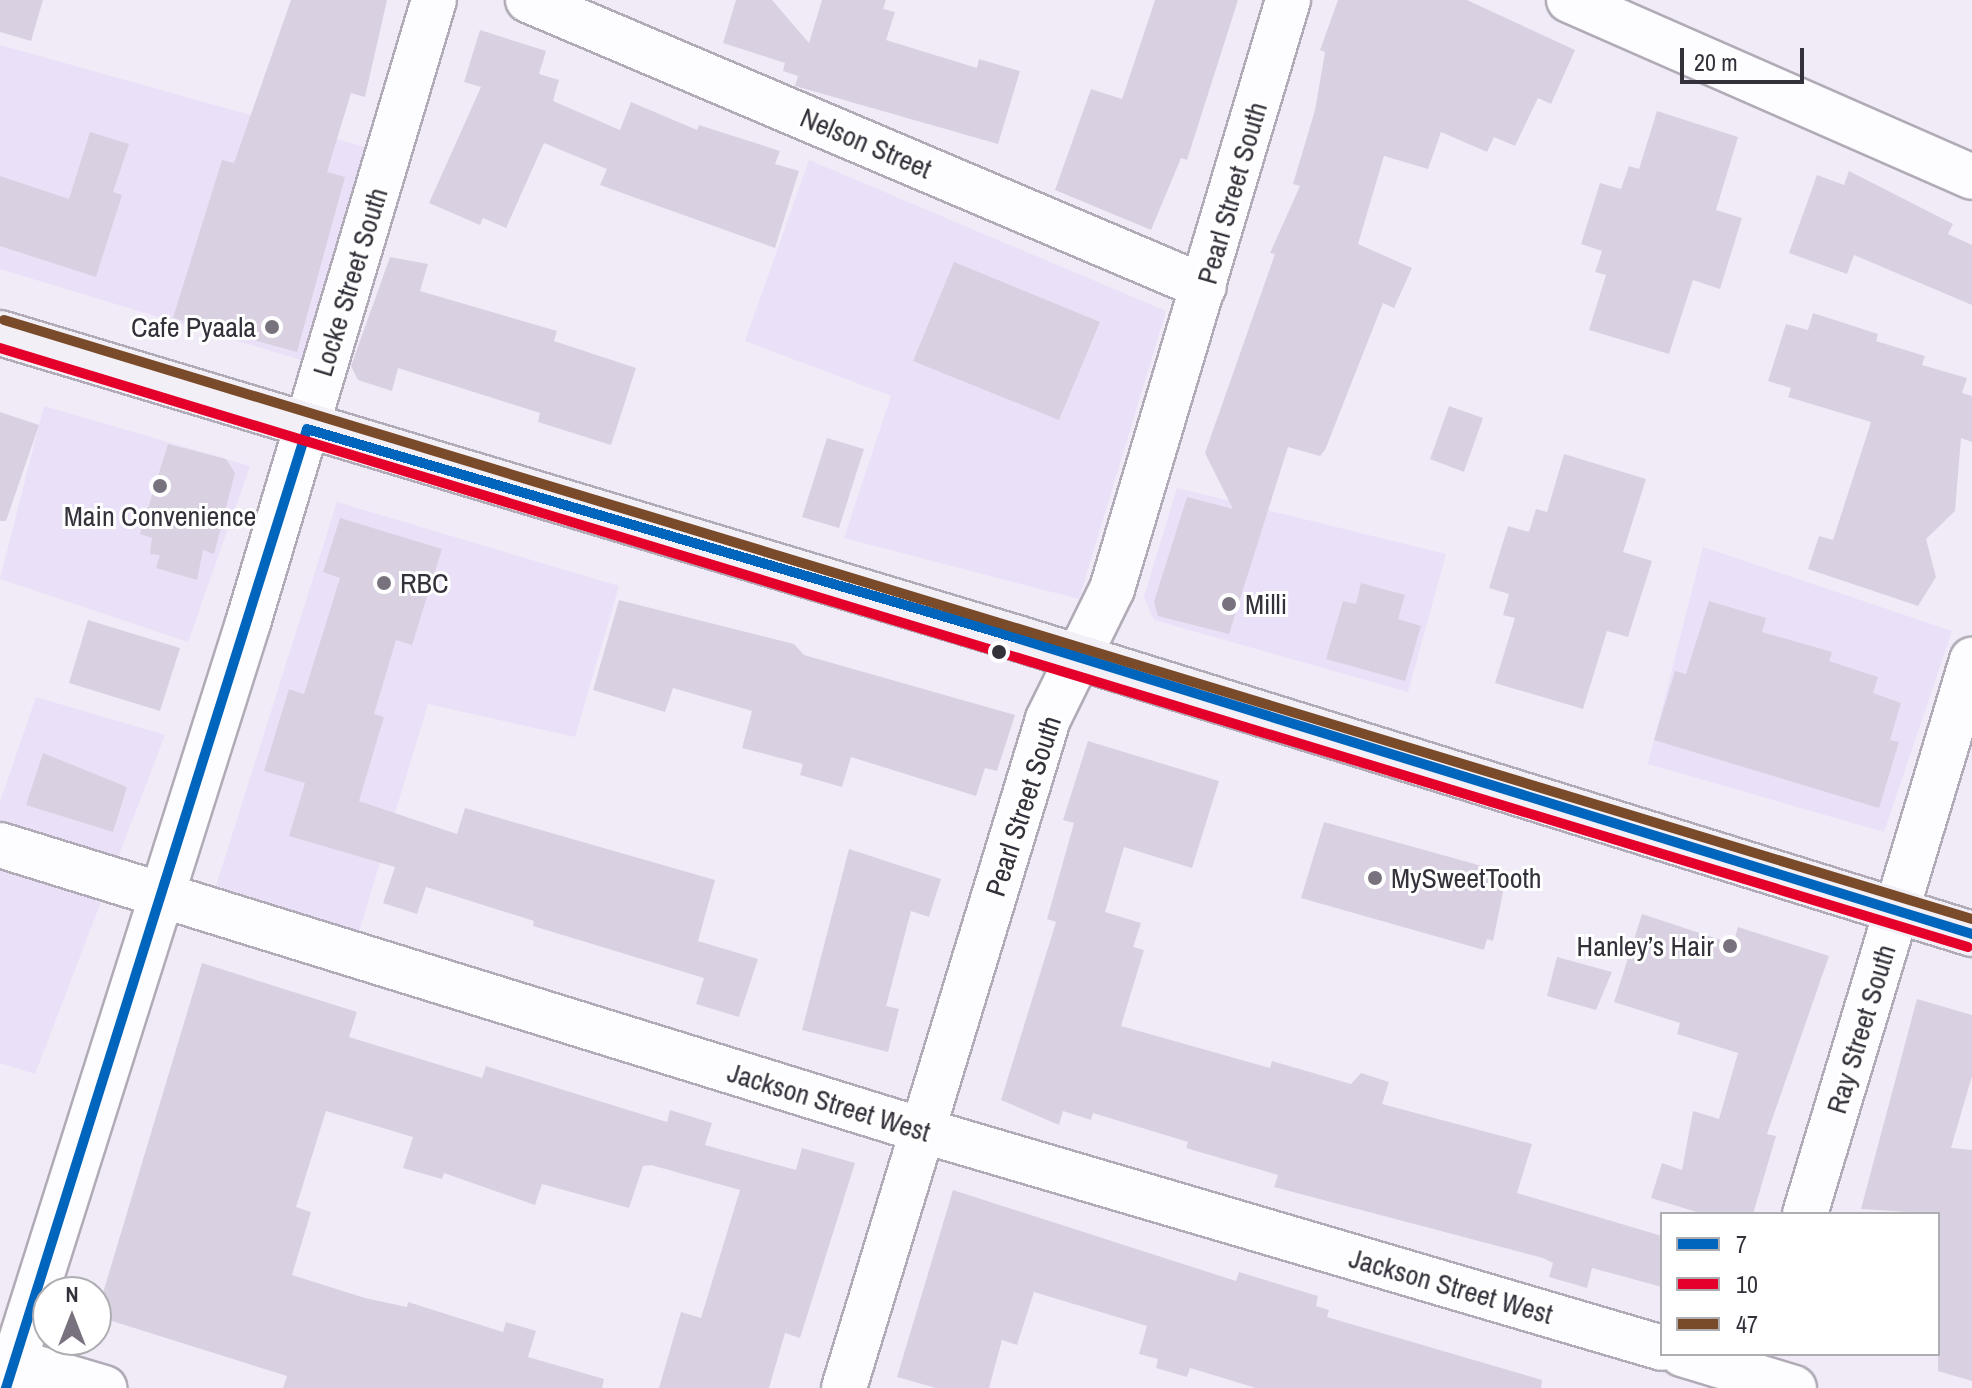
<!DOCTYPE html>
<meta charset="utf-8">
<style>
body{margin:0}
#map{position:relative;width:1972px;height:1388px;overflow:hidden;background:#f1ebf8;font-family:"Archivo Narrow",sans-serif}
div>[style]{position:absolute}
.built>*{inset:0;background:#eae0f8}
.building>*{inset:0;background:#d9d1e1}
.roads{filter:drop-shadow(2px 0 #b0abb6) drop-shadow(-2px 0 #b0abb6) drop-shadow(0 2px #b0abb6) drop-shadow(0 -2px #b0abb6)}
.minor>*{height:44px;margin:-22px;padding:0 22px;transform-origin:22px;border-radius:22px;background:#fdfcfe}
.major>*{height:44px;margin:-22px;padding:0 22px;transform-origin:22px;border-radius:22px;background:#f3eff6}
.bus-1>*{height:10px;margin:-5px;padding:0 5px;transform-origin:5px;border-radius:5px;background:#0065bd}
.bus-2>*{height:10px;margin:-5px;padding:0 5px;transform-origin:5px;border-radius:5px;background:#e4002b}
.bus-3>*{height:10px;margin:-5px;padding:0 5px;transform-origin:5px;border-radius:5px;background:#7a4b2a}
.dots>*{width:22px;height:22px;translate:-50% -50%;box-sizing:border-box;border:4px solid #fff;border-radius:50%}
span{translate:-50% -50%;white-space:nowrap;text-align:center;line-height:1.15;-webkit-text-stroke:6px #fff;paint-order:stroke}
.street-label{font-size:28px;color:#35313b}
.poi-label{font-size:28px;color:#35313b}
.right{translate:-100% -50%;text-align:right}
.left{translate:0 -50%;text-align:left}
.legend{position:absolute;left:1660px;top:1212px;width:280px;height:144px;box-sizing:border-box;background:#fff;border:2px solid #aeadb1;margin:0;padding:10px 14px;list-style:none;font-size:24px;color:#35313b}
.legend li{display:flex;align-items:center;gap:16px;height:40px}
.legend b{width:40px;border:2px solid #aeadb1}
.north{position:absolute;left:32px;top:1276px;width:80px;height:80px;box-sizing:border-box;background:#fff;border:2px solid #aeadb1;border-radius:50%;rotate:0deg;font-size:22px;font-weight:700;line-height:32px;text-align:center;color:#35313b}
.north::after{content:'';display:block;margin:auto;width:28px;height:36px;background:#77727d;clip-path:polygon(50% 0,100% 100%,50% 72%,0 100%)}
.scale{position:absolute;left:1680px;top:48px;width:124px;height:36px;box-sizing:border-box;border:4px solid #35313b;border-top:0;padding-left:10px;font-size:24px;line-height:28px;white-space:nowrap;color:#35313b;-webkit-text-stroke:6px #fff;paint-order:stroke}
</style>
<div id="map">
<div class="built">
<i style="clip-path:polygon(0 45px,365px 147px,301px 360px,0 269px)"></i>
<i style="clip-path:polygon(809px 160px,1166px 311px,1079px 599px,844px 538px,891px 396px,745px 341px)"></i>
<i style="clip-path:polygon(44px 406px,250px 466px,188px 642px,0 579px)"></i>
<i style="clip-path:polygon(1177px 488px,1446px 554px,1408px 692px,1154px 620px,1144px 597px)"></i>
<i style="clip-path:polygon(337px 502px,619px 586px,575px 737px,428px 704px,359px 932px,216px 886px)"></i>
<i style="clip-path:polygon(1703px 547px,1952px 631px,1884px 832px,1648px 764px)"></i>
<i style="clip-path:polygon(36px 697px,165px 735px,35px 1074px,0 1063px,0 802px)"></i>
</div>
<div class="building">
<i style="clip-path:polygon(0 0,43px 0,31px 41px,0 32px)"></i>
<i style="clip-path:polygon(291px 0,387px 0,365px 97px,351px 93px,327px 172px,345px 177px,297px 352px,173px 318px,222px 160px,234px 163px)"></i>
<i style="clip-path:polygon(736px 0,772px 0,809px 43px,822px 0,886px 0,883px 9px,895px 12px,886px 40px,977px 68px,979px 59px,1020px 71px,998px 144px,795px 86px,798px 76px,783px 71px,785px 63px,723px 43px)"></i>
<i style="clip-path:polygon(1155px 0,1238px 0,1187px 160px,1181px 158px,1151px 230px,1055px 190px,1091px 89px,1122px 99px)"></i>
<i style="clip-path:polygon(1338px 0,1467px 0,1575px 50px,1551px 104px,1538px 98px,1515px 146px,1494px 137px,1487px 152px,1441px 132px,1428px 169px,1384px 156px,1358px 244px,1412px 268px,1394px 308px,1383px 303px,1325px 450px,1320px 456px,1288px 447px,1229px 634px,1158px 616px,1154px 602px,1187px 497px,1233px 509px,1205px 453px,1275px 254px,1270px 253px,1300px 186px,1293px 184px,1315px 110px,1325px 52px,1320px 50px)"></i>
<i style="clip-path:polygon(480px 30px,546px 51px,539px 74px,559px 80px,553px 101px,620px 130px,631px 102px,697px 130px,699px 125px,780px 151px,775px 164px,799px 171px,775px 248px,600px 185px,607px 169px,544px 143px,506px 228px,483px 218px,480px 225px,429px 203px,481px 87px,464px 82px)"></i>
<i style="clip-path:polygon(1657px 111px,1738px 137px,1716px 210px,1742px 218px,1720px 289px,1693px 280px,1669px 354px,1589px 330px,1606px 275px,1595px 272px,1602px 251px,1581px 244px,1600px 183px,1621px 189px,1629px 166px,1639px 169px)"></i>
<i style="clip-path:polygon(90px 132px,129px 144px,113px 192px,122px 195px,96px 277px,0 246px,0 176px,69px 199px)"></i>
<i style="clip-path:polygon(1849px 171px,1953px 224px,1948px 234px,1972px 245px,1972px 305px,1854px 255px,1847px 274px,1789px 253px,1817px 175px,1844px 185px)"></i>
<i style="clip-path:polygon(390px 257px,428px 264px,420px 291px,557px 331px,554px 341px,636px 368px,611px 445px,538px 422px,540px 413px,398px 368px,392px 391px,358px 380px,351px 366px)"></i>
<i style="clip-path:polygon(954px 262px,1100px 322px,1059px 420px,913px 361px)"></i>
<i style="clip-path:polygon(1813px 313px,1878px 334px,1876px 341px,1925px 356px,1922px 365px,1967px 378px,1962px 393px,1972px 396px,1972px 442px,1961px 438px,1955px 511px,1926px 539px,1936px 577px,1918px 606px,1808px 569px,1819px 536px,1833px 540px,1871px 422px,1788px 397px,1791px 388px,1768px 381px,1786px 324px,1808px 330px)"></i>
<i style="clip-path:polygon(1449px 406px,1483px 418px,1464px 472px,1430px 459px)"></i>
<i style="clip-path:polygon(0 412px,39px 425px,6px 521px,0 521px)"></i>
<i style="clip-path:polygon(827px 438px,864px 449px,839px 528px,802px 517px)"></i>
<i style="clip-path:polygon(168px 444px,226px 459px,235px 473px,214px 554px,203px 550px,197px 580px,156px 568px,160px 555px,150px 554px,152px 538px,140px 534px)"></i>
<i style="clip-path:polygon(1564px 454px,1646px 479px,1623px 552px,1652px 561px,1628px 637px,1607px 631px,1583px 709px,1495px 683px,1515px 618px,1503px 615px,1509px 594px,1489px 588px,1508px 526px,1529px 532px,1536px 509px,1547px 512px)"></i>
<i style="clip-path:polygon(340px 518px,442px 549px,412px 645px,396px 640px,374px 714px,384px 717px,359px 801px,457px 834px,465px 808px,715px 880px,698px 941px,758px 959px,739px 1017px,696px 1004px,704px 978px,533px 926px,534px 921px,426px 887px,417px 914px,383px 903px,395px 867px,289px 836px,305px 783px,264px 771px,289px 689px,304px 694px,340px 578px,323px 572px)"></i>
<i style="clip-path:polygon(1361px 583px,1405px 595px,1398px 619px,1421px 626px,1405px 681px,1326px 659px,1343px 601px,1356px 604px)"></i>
<i style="clip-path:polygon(619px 600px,794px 644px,804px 655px,1015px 715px,997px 771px,985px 768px,976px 796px,851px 757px,842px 787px,800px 775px,803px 764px,742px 748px,752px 711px,673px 688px,665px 712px,593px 690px)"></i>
<i style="clip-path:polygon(1709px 601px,1766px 618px,1762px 632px,1832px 652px,1829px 661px,1878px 677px,1873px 693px,1901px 703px,1890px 740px,1899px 742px,1879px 808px,1654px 740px,1675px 671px,1686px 674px)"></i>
<i style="clip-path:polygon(88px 620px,180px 648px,160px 711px,69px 683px)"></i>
<i style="clip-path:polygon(1088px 741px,1219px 781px,1192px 868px,1124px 847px,1105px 912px,1141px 923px,1133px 947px,1144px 950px,1121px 1026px,1270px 1068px,1272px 1061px,1351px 1084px,1361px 1073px,1389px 1082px,1382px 1104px,1532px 1144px,1517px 1193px,1662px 1236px,1662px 1287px,1592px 1268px,1587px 1288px,1549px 1277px,1553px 1263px,1543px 1258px,1274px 1187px,1278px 1175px,1186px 1148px,1188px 1142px,1093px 1113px,1091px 1120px,1063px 1111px,1059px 1125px,1001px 1100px,1056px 922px,1047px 919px,1074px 823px,1063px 820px)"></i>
<i style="clip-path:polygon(43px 753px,127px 787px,113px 832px,26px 805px)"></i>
<i style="clip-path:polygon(1324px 822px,1507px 873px,1493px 941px,1487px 939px,1484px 950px,1301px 898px)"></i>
<i style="clip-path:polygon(849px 849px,941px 879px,929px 917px,911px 911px,886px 1006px,899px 1009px,888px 1052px,802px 1030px)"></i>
<i style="clip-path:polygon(1642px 914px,1733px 944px,1738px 927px,1829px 956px,1767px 1134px,1776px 1136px,1753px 1214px,1703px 1214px,1651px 1198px,1662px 1163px,1682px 1170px,1693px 1111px,1719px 1119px,1738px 1053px,1677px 1034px,1680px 1023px,1614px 1002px)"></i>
<i style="clip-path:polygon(1557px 957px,1612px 972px,1596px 1010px,1547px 996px)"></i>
<i style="clip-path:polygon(202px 963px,357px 1012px,349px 1037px,482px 1078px,486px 1066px,667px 1122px,670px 1110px,712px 1123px,705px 1145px,796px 1170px,802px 1148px,855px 1163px,800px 1338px,785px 1333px,769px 1388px,659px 1388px,681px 1312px,701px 1318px,740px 1190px,651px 1165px,643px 1166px,629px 1208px,542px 1184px,535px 1205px,444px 1173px,442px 1179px,403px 1168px,413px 1137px,326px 1111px,296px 1207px,311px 1212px,292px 1275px,365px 1298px,407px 1307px,408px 1302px,503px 1332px,506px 1322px,536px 1331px,528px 1357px,604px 1379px,602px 1388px,283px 1388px,287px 1376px,96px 1316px)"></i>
<i style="clip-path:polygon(1917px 999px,1972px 1015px,1972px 1076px,1951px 1148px,1972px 1150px,1972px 1381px,1938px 1371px,1938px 1214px,1861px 1209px)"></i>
<i style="clip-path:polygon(953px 1190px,1236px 1281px,1239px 1272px,1318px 1296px,1316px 1306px,1329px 1310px,1327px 1317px,1542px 1380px,1541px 1388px,1256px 1388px,1190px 1368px,1187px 1377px,1156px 1368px,1158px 1359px,1139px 1354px,1147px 1326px,1034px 1292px,1017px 1345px,1002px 1340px,989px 1388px,936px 1388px,897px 1377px)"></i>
</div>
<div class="roads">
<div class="minor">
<i style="left:528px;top:0;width:734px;rotate:23deg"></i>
<i style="left:1569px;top:0;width:440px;rotate:23.7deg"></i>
<i style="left:0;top:845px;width:964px;rotate:17.19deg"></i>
<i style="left:921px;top:1130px;width:772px;rotate:16.39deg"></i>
<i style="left:1805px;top:1214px;width:579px;rotate:-73.22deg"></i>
<i style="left:1682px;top:1354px;width:117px;rotate:16.9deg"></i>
<i style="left:0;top:1357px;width:109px;rotate:16.6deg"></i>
<i style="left:6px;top:1388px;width:802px;rotate:-72.45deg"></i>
<i style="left:248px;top:623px;width:650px;rotate:-73.38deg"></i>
<i style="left:844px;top:1388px;width:699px;rotate:-73.04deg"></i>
<i style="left:1048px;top:719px;width:145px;rotate:-63.8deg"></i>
<i style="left:1112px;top:589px;width:615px;rotate:-73.36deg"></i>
</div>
<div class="major">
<i style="left:0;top:333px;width:1062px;rotate:16.69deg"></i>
<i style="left:1017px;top:638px;width:1000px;rotate:17.22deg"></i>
</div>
</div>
<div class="bus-1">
<i style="left:6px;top:1388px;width:1005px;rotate:-72.57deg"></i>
<i style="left:307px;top:429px;width:740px;rotate:16.4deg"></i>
<i style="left:1017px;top:638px;width:1000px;rotate:17.22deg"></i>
</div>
<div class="bus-2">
<i style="left:0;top:348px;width:2057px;rotate:16.93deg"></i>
</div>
<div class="bus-3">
<i style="left:4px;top:320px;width:2057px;rotate:16.93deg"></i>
</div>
<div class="dots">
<i style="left:272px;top:327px;background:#77727d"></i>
<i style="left:160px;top:486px;background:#77727d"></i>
<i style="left:384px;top:583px;background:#77727d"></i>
<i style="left:1229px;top:604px;background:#77727d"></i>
<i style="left:999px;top:652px;background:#35313b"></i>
<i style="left:1375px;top:878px;background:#77727d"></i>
<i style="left:1730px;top:946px;background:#77727d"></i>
</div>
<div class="street-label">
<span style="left:866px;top:143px;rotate:23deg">Nelson Street</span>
<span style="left:1232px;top:193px;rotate:-74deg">Pearl Street South</span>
<span style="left:350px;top:282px;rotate:-73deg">Locke Street South</span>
<span style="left:1023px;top:806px;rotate:-72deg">Pearl Street South</span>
<span style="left:1861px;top:1029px;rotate:-73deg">Ray Street South</span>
<span style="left:829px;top:1102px;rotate:17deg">Jackson Street West</span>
<span style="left:1451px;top:1286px;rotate:16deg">Jackson Street West</span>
</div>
<div class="poi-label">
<span class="right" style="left:256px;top:327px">Cafe Pyaala</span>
<span style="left:160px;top:516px">Main Convenience</span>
<span class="left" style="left:400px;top:583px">RBC</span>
<span class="left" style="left:1245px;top:604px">Milli</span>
<span class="left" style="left:1391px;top:878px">MySweetTooth</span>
<span class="right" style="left:1714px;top:946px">Hanley’s Hair</span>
</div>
<ul class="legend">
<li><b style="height:10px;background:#0065bd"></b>7</li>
<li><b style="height:10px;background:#e4002b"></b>10</li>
<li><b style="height:10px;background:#7a4b2a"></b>47</li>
</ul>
<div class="north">N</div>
<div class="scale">20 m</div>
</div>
